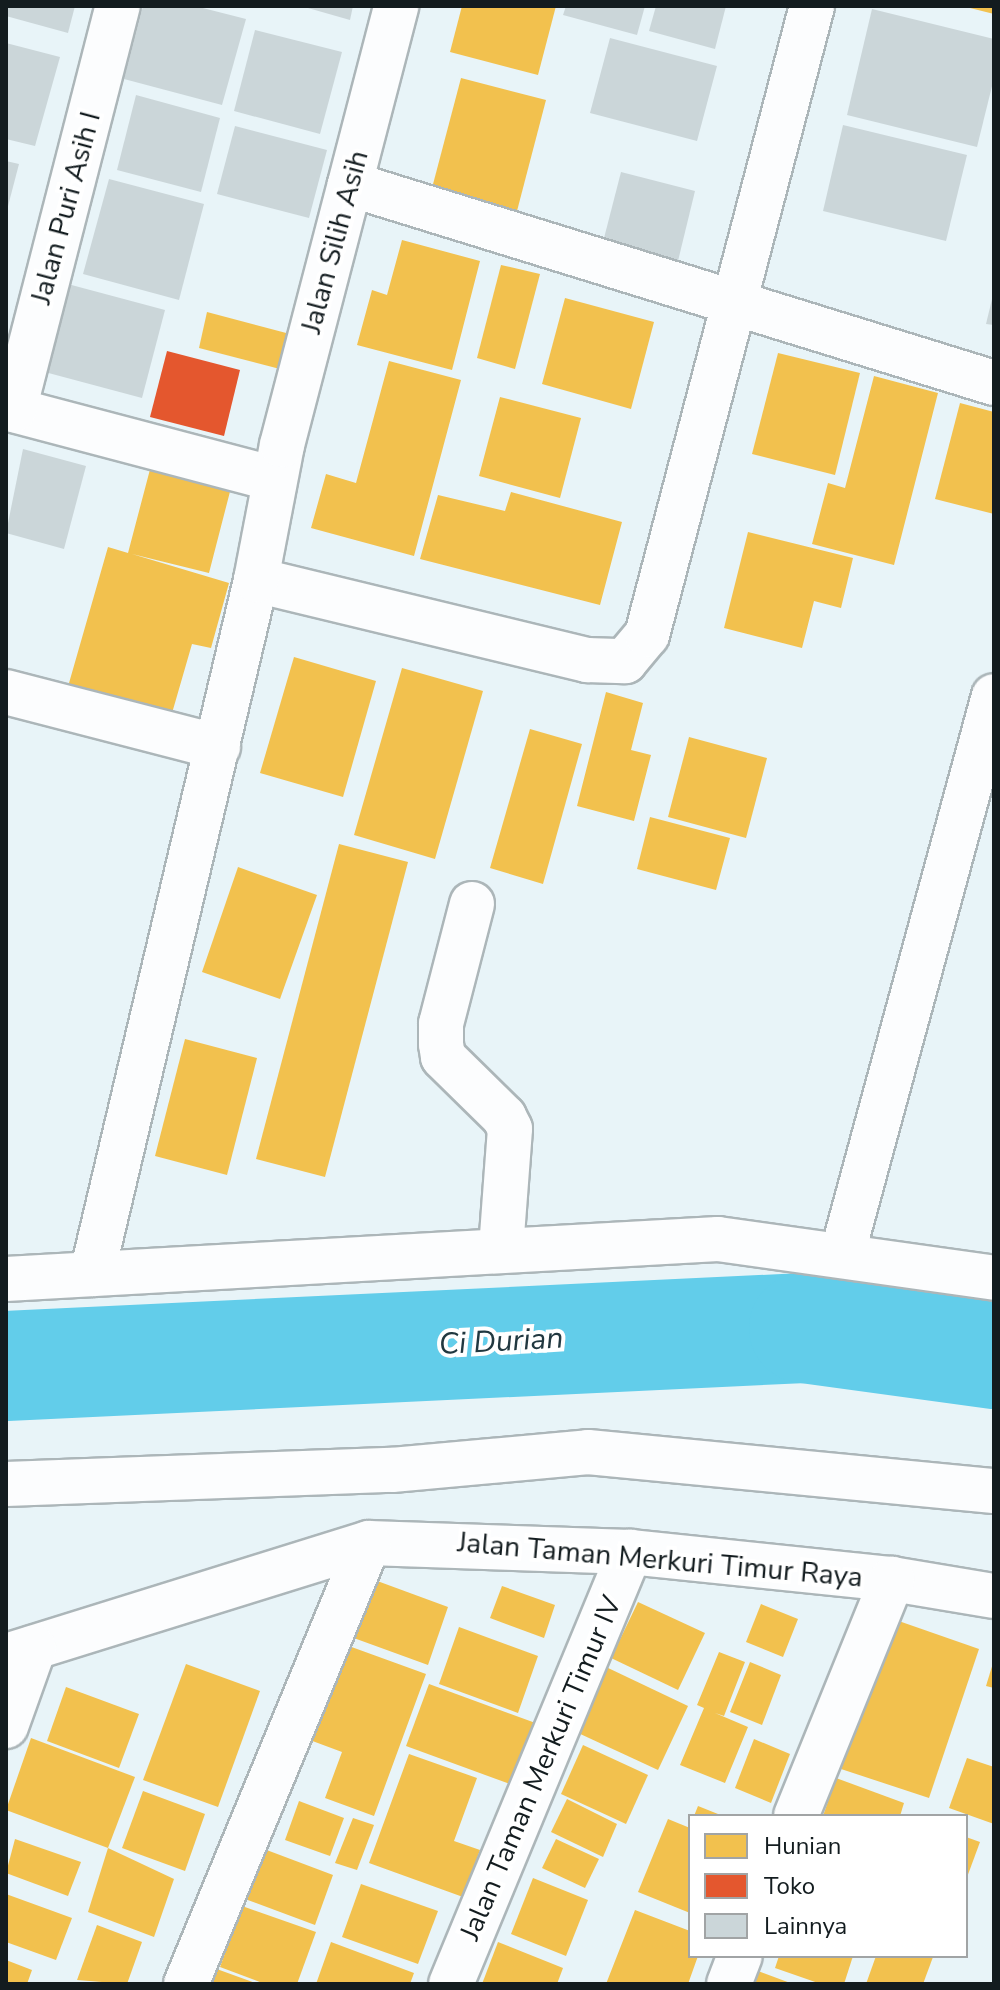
<!DOCTYPE html>
<style>
body{margin:0}
#map{position:relative;width:1000px;height:1990px;overflow:hidden;background:#e8f4f8;font-family:"Nunito Sans",sans-serif}
div>[style]{position:absolute}
.homes>*{inset:0;background:#f2c14e}
.shops>*{inset:0;background:#e4572e}
.river>*{height:110px;margin:-55px;padding:0 55px;transform-origin:55px;border-radius:55px;background:#62cdea}
.building>*{inset:0;background:#cbd6d9}
.roads{filter:drop-shadow(2px 0 #acb6b9) drop-shadow(-2px 0 #acb6b9) drop-shadow(0 2px #acb6b9) drop-shadow(0 -2px #acb6b9)}
.minor>*{height:44px;margin:-22px;padding:0 22px;transform-origin:22px;border-radius:22px;background:#fcfdfe}
span{translate:-50% -50%;white-space:nowrap;text-align:center;line-height:1.15;-webkit-text-stroke:8px #fff;paint-order:stroke}
.street-label{font-size:28px;color:#131c1f}
.water-label{font-size:30px;color:#213840;font-style:italic}
.frame{position:absolute;inset:0;border:8px solid #131c1f;pointer-events:none}
.legend{position:absolute;left:688px;top:1814px;width:280px;height:144px;box-sizing:border-box;background:#fff;border:2px solid #a1a4a5;margin:0;padding:10px 14px;list-style:none;font-size:24px;color:#131c1f}
.legend li{display:flex;align-items:center;gap:16px;height:40px}
.legend b{width:40px;border:2px solid #a1a4a5}
</style>
<div id="map">
<div class="homes">
<i style="clip-path:polygon(462px 6px,556px 6px,538px 75px,450px 52px)"></i>
<i style="clip-path:polygon(966px 6px,994px 6px,994px 14px,966px 7px)"></i>
<i style="clip-path:polygon(461px 78px,546px 100px,517px 211px,432px 188px)"></i>
<i style="clip-path:polygon(402px 240px,480px 261px,452px 370px,357px 345px,372px 290px,387px 295px)"></i>
<i style="clip-path:polygon(501px 265px,540px 274px,515px 369px,477px 358px)"></i>
<i style="clip-path:polygon(565px 298px,654px 322px,631px 409px,542px 384px)"></i>
<i style="clip-path:polygon(207px 312px,290px 334px,280px 369px,199px 348px)"></i>
<i style="clip-path:polygon(778px 353px,860px 373px,835px 475px,752px 454px)"></i>
<i style="clip-path:polygon(389px 361px,461px 380px,414px 556px,311px 528px,326px 474px,356px 483px)"></i>
<i style="clip-path:polygon(874px 376px,938px 393px,894px 565px,812px 544px,828px 483px,845px 488px)"></i>
<i style="clip-path:polygon(500px 397px,581px 418px,560px 498px,479px 476px)"></i>
<i style="clip-path:polygon(960px 403px,994px 412px,994px 514px,935px 499px)"></i>
<i style="clip-path:polygon(153px 458px,233px 480px,209px 573px,132px 554px,229px 583px,211px 648px,192px 644px,168px 727px,65px 697px,108px 547px,128px 553px)"></i>
<i style="clip-path:polygon(511px 492px,622px 522px,600px 605px,420px 559px,438px 495px,505px 511px)"></i>
<i style="clip-path:polygon(748px 532px,853px 558px,841px 608px,814px 601px,802px 648px,724px 628px)"></i>
<i style="clip-path:polygon(294px 657px,376px 681px,343px 797px,260px 773px)"></i>
<i style="clip-path:polygon(402px 668px,483px 691px,435px 859px,354px 835px)"></i>
<i style="clip-path:polygon(606px 692px,643px 703px,631px 750px,651px 755px,634px 821px,577px 806px)"></i>
<i style="clip-path:polygon(530px 729px,582px 744px,543px 884px,490px 868px)"></i>
<i style="clip-path:polygon(689px 737px,767px 758px,746px 838px,668px 817px)"></i>
<i style="clip-path:polygon(650px 817px,730px 838px,716px 890px,637px 869px)"></i>
<i style="clip-path:polygon(339px 844px,408px 862px,325px 1177px,256px 1159px)"></i>
<i style="clip-path:polygon(238px 867px,317px 895px,280px 999px,202px 972px)"></i>
<i style="clip-path:polygon(185px 1039px,257px 1058px,227px 1175px,155px 1156px)"></i>
<i style="clip-path:polygon(361px 1575px,448px 1607px,428px 1665px,340px 1633px)"></i>
<i style="clip-path:polygon(502px 1586px,555px 1605px,544px 1638px,490px 1618px)"></i>
<i style="clip-path:polygon(638px 1602px,705px 1633px,678px 1690px,611px 1658px)"></i>
<i style="clip-path:polygon(761px 1604px,798px 1619px,783px 1657px,746px 1642px)"></i>
<i style="clip-path:polygon(893px 1619px,979px 1649px,929px 1798px,841px 1769px)"></i>
<i style="clip-path:polygon(459px 1627px,538px 1656px,518px 1713px,439px 1684px)"></i>
<i style="clip-path:polygon(335px 1641px,426px 1674px,374px 1816px,325px 1798px,342px 1752px,299px 1736px)"></i>
<i style="clip-path:polygon(719px 1652px,745px 1662px,724px 1716px,715px 1713px,748px 1727px,725px 1783px,680px 1765px,704px 1708px,697px 1705px)"></i>
<i style="clip-path:polygon(750px 1662px,781px 1675px,762px 1725px,730px 1712px)"></i>
<i style="clip-path:polygon(993px 1663px,994px 1663px,994px 1688px,986px 1686px)"></i>
<i style="clip-path:polygon(186px 1664px,260px 1691px,218px 1807px,143px 1780px)"></i>
<i style="clip-path:polygon(606px 1667px,688px 1706px,658px 1770px,576px 1732px)"></i>
<i style="clip-path:polygon(429px 1684px,541px 1725px,518px 1787px,406px 1746px)"></i>
<i style="clip-path:polygon(66px 1687px,139px 1714px,119px 1768px,47px 1741px)"></i>
<i style="clip-path:polygon(31px 1738px,135px 1777px,108px 1848px,6px 1810px)"></i>
<i style="clip-path:polygon(754px 1739px,790px 1754px,771px 1803px,735px 1788px)"></i>
<i style="clip-path:polygon(583px 1745px,648px 1775px,626px 1824px,561px 1794px)"></i>
<i style="clip-path:polygon(409px 1754px,477px 1778px,454px 1841px,480px 1850px,463px 1897px,369px 1863px)"></i>
<i style="clip-path:polygon(967px 1758px,994px 1767px,994px 1824px,949px 1808px)"></i>
<i style="clip-path:polygon(836px 1778px,904px 1803px,900px 1816px,823px 1816px)"></i>
<i style="clip-path:polygon(143px 1791px,205px 1814px,185px 1871px,122px 1848px)"></i>
<i style="clip-path:polygon(567px 1799px,617px 1824px,603px 1857px,551px 1832px)"></i>
<i style="clip-path:polygon(299px 1801px,344px 1818px,330px 1856px,285px 1840px)"></i>
<i style="clip-path:polygon(698px 1806px,723px 1816px,694px 1816px)"></i>
<i style="clip-path:polygon(353px 1818px,374px 1825px,357px 1870px,335px 1863px)"></i>
<i style="clip-path:polygon(668px 1819px,690px 1828px,690px 1913px,638px 1892px)"></i>
<i style="clip-path:polygon(966px 1837px,980px 1842px,966px 1880px)"></i>
<i style="clip-path:polygon(15px 1839px,81px 1862px,68px 1896px,6px 1873px)"></i>
<i style="clip-path:polygon(556px 1839px,599px 1859px,585px 1888px,542px 1868px)"></i>
<i style="clip-path:polygon(108px 1848px,174px 1879px,154px 1937px,88px 1912px)"></i>
<i style="clip-path:polygon(264px 1849px,333px 1875px,315px 1925px,245px 1899px)"></i>
<i style="clip-path:polygon(533px 1878px,588px 1900px,566px 1956px,511px 1934px)"></i>
<i style="clip-path:polygon(361px 1884px,438px 1911px,418px 1964px,342px 1937px)"></i>
<i style="clip-path:polygon(6px 1894px,72px 1918px,56px 1960px,6px 1942px)"></i>
<i style="clip-path:polygon(242px 1906px,316px 1932px,297px 1984px,265px 1984px,220px 1967px)"></i>
<i style="clip-path:polygon(635px 1910px,690px 1931px,690px 1956px,698px 1956px,688px 1984px,606px 1984px)"></i>
<i style="clip-path:polygon(97px 1925px,142px 1942px,127px 1984px,77px 1980px)"></i>
<i style="clip-path:polygon(331px 1942px,414px 1973px,410px 1984px,316px 1984px)"></i>
<i style="clip-path:polygon(498px 1942px,563px 1968px,557px 1984px,482px 1984px)"></i>
<i style="clip-path:polygon(779px 1956px,853px 1956px,844px 1984px,821px 1984px,775px 1968px)"></i>
<i style="clip-path:polygon(876px 1956px,930px 1956px,933px 1957px,923px 1984px,866px 1984px)"></i>
<i style="clip-path:polygon(6px 1960px,32px 1970px,27px 1984px,6px 1984px)"></i>
<i style="clip-path:polygon(214px 1968px,258px 1984px,208px 1984px)"></i>
<i style="clip-path:polygon(758px 1971px,793px 1984px,754px 1984px)"></i>
</div>
<div class="shops">
<i style="clip-path:polygon(167px 351px,240px 370px,224px 436px,150px 417px)"></i>
</div>
<div class="river">
<i style="left:6px;top:1366px;width:799px;rotate:-2.73deg"></i>
<i style="left:804px;top:1328px;width:192px;rotate:7.8deg"></i>
</div>
<div class="building">
<i style="clip-path:polygon(6px 6px,75px 6px,68px 33px,6px 16px)"></i>
<i style="clip-path:polygon(143px 6px,195px 6px,246px 19px,222px 105px,124px 79px)"></i>
<i style="clip-path:polygon(301px 6px,353px 6px,350px 20px)"></i>
<i style="clip-path:polygon(566px 6px,645px 6px,637px 35px,563px 15px)"></i>
<i style="clip-path:polygon(656px 6px,726px 6px,715px 49px,649px 31px)"></i>
<i style="clip-path:polygon(872px 9px,994px 39px,994px 78px,977px 147px,847px 115px)"></i>
<i style="clip-path:polygon(255px 30px,342px 52px,320px 134px,234px 111px)"></i>
<i style="clip-path:polygon(610px 38px,717px 66px,697px 141px,590px 113px)"></i>
<i style="clip-path:polygon(6px 43px,60px 57px,35px 146px,6px 139px)"></i>
<i style="clip-path:polygon(136px 95px,220px 118px,201px 192px,117px 170px)"></i>
<i style="clip-path:polygon(843px 125px,967px 155px,946px 241px,823px 211px)"></i>
<i style="clip-path:polygon(235px 126px,327px 150px,309px 218px,217px 194px)"></i>
<i style="clip-path:polygon(6px 161px,19px 164px,7px 210px,6px 210px)"></i>
<i style="clip-path:polygon(621px 172px,695px 191px,678px 261px,603px 242px)"></i>
<i style="clip-path:polygon(109px 179px,204px 204px,179px 300px,83px 274px)"></i>
<i style="clip-path:polygon(64px 283px,165px 310px,142px 398px,41px 371px)"></i>
<i style="clip-path:polygon(993px 295px,994px 295px,994px 325px,986px 324px)"></i>
<i style="clip-path:polygon(23px 449px,86px 466px,64px 549px,6px 533px)"></i>
</div>
<div class="roads">
<div class="minor">
<i style="left:350px;top:184px;width:674px;rotate:17.17deg"></i>
<i style="left:6px;top:408px;width:277px;rotate:14.8deg"></i>
<i style="left:14px;top:410px;width:417px;rotate:-75.6deg"></i>
<i style="left:256px;top:580px;width:341px;rotate:13.6deg"></i>
<i style="left:587px;top:660px;width:38px;rotate:2deg"></i>
<i style="left:625px;top:661px;width:34px;rotate:-50deg"></i>
<i style="left:647px;top:635px;width:650px;rotate:-75.3deg"></i>
<i style="left:6px;top:692px;width:219px;rotate:14.5deg"></i>
<i style="left:472px;top:904px;width:124px;rotate:104.5deg"></i>
<i style="left:441px;top:1024px;width:20px;rotate:90deg"></i>
<i style="left:441px;top:1044px;width:13px;rotate:81deg"></i>
<i style="left:443px;top:1057px;width:86px;rotate:44.5deg"></i>
<i style="left:504px;top:1117px;width:13px;rotate:63deg"></i>
<i style="left:510px;top:1129px;width:121px;rotate:94.3deg"></i>
<i style="left:842px;top:1255px;width:579px;rotate:-74.79deg"></i>
<i style="left:92px;top:1274px;width:713px;rotate:-76.7deg"></i>
<i style="left:256px;top:580px;width:137px;rotate:-79.1deg"></i>
<i style="left:282px;top:445px;width:454px;rotate:-75.4deg"></i>
<i style="left:6px;top:1279px;width:713px;rotate:-3.22deg"></i>
<i style="left:718px;top:1239px;width:279px;rotate:8deg"></i>
<i style="left:6px;top:1484px;width:386px;rotate:-2.1deg"></i>
<i style="left:392px;top:1470px;width:197px;rotate:-5.2deg"></i>
<i style="left:588px;top:1452px;width:408px;rotate:5.5deg"></i>
<i style="left:6px;top:1656px;width:380px;rotate:-17.3deg"></i>
<i style="left:369px;top:1543px;width:261px;rotate:2deg"></i>
<i style="left:630px;top:1552px;width:263px;rotate:5.9deg"></i>
<i style="left:892px;top:1579px;width:103px;rotate:9.5deg"></i>
<i style="left:6px;top:1726px;width:83px;rotate:-70.3deg"></i>
<i style="left:796px;top:1816px;width:256px;rotate:-67.9deg"></i>
<i style="left:186px;top:1984px;width:477px;rotate:-67.5deg"></i>
<i style="left:451px;top:1984px;width:468px;rotate:-67.5deg"></i>
<i style="left:729px;top:1984px;width:30px;rotate:-69deg"></i>
</div>
</div>
<div class="street-label">
<span style="left:66px;top:208px;rotate:-75deg">Jalan Puri Asih I</span>
<span style="left:335px;top:242px;rotate:-75deg">Jalan Silih Asih</span>
<span style="left:660px;top:1560px;rotate:5deg">Jalan Taman Merkuri Timur Raya</span>
<span style="left:541px;top:1768px;rotate:-67deg">Jalan Taman Merkuri Timur IV</span>
</div>
<div class="water-label">
<span style="left:501px;top:1342px;rotate:-3deg">Ci Durian</span>
</div>
<div class="frame"></div>
<ul class="legend">
<li><b style="height:22px;background:#f2c14e"></b>Hunian</li>
<li><b style="height:22px;background:#e4572e"></b>Toko</li>
<li><b style="height:22px;background:#cbd6d9"></b>Lainnya</li>
</ul>
</div>
